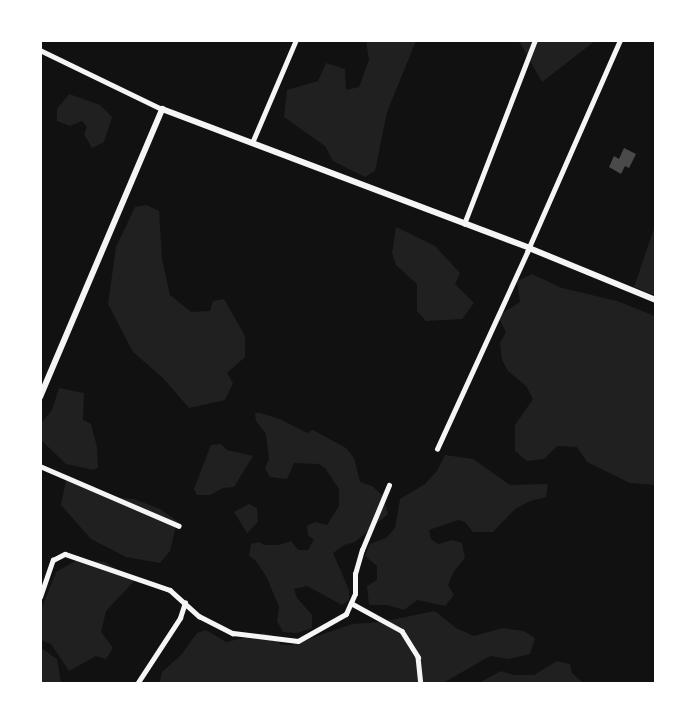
<!DOCTYPE html>
<style>
body{margin:0}
#map{position:relative;width:696px;height:724px;overflow:hidden;background:#111;font-family:"PT Sans Narrow",sans-serif}
div>[style]{position:absolute}
.green>*{inset:0;background:#202020}
.building>*{inset:0;background:#4a4a4a}
.minor>*{height:4.5px;margin:-2.25px;padding:0 2.25px;transform-origin:2.25px;border-radius:2.25px;background:#f5f5f5}
.tertiary>*{height:6px;margin:-3px;padding:0 3px;transform-origin:3px;border-radius:3px;background:#f5f5f5}
span{translate:-50% -50%;white-space:nowrap;text-align:center;line-height:1.15;-webkit-text-stroke:4.5px #fff;paint-order:stroke}
.frame{position:absolute;inset:0;border:42px solid #fff;pointer-events:none}
</style>
<div id="map">
<div class="green">
<i style="clip-path:polygon(366px 41px,416px 41px,387px 112px,375px 171px,365px 177px,333px 161px,325px 146px,284px 117px,287px 90px,318px 81px,326px 63px,345px 69px,346px 90px,359px 87px,369px 60px)"></i>
<i style="clip-path:polygon(519px 41px,595px 41px,542px 82px)"></i>
<i style="clip-path:polygon(69px 94px,100px 105px,112px 117px,104px 142px,92px 148px,84px 134px,87px 127px,82px 121px,70px 126px,57px 121px,57px 109px)"></i>
<i style="clip-path:polygon(146px 205px,159px 211px,162px 259px,170px 295px,191px 312px,210px 311px,213px 301px,224px 299px,245px 336px,245px 357px,227px 373px,233px 383px,225px 400px,189px 408px,163px 378px,133px 352px,108px 304px,116px 247px,135px 207px)"></i>
<i style="clip-path:polygon(655px 226px,656px 295px,655px 295px,634px 287px)"></i>
<i style="clip-path:polygon(396px 227px,435px 246px,460px 273px,455px 284px,474px 303px,462px 319px,426px 321px,417px 311px,417px 284px,396px 265px,392px 253px)"></i>
<i style="clip-path:polygon(532px 274px,562px 288px,617px 301px,655px 316px,655px 485px,630px 483px,587px 462px,577px 447px,557px 446px,544px 459px,527px 461px,515px 451px,515px 425px,533px 399px,526px 386px,508px 371px,502px 360px,500px 343px,506px 332px,498px 316px,520px 302px,517px 281px)"></i>
<i style="clip-path:polygon(59px 388px,84px 393px,83px 420px,91px 424px,97px 447px,98px 467px,94px 470px,66px 464px,42px 441px,42px 422px,52px 410px)"></i>
<i style="clip-path:polygon(255px 413px,261px 413px,282px 420px,307px 433px,313px 430px,346px 448px,354px 458px,360px 482px,372px 486px,383px 496px,388px 514px,355px 542px,344px 545px,333px 553px,349px 590px,349px 600px,342px 605px,307px 586px,294px 589px,297px 598px,312px 615px,312px 628px,297px 633px,283px 632px,277px 621px,279px 607px,267px 578px,256px 561px,249px 556px,251px 544px,259px 542px,264px 545px,279px 545px,291px 541px,298px 550px,308px 550px,314px 540px,308px 535px,307px 526px,315px 522px,327px 525px,339px 506px,339px 489px,325px 468px,319px 464px,294px 463px,287px 479px,270px 477px,265px 468px,269px 459px,266px 434px,256px 421px)"></i>
<i style="clip-path:polygon(221px 444px,227px 450px,253px 456px,234px 487px,223px 488px,210px 495px,197px 495px,194px 489px,211px 445px)"></i>
<i style="clip-path:polygon(445px 455px,473px 459px,510px 485px,548px 484px,546px 497px,530px 501px,515px 509px,493px 532px,473px 532px,465px 522px,458px 520px,429px 530px,431px 539px,438px 544px,452px 540px,462px 543px,465px 558px,454px 571px,448px 585px,454px 595px,445px 606px,417px 600px,404px 610px,387px 605px,369px 605px,367px 586px,377px 580px,377px 566px,365px 556px,370px 544px,386px 538px,395px 528px,400px 499px,425px 484px,437px 471px)"></i>
<i style="clip-path:polygon(67px 475px,119px 498px,134px 499px,160px 509px,177px 521px,170px 551px,160px 563px,126px 557px,91px 539px,61px 505px)"></i>
<i style="clip-path:polygon(249px 504px,257px 508px,258px 522px,247px 533px,234px 512px)"></i>
<i style="clip-path:polygon(77px 560px,105px 562px,135px 580px,106px 611px,101px 632px,113px 648px,106px 659px,96px 656px,69px 671px,51px 644px,41px 640px,41px 610px,56px 572px)"></i>
<i style="clip-path:polygon(435px 611px,456px 628px,474px 636px,503px 628px,524px 631px,535px 638px,530px 654px,508px 659px,490px 656px,443px 683px,159px 684px,162px 672px,181px 655px,197px 633px,206px 630px,226px 642px,264px 633px,276px 637px,281px 645px,292px 645px,352px 624px,381px 622px)"></i>
<i style="clip-path:polygon(40px 647px,57px 659px,61px 683px,41px 683px)"></i>
<i style="clip-path:polygon(557px 661px,570px 664px,572px 673px,583px 683px,479px 683px,501px 671px,513px 675px,534px 675px)"></i>
</div>
<div class="building">
<i style="clip-path:polygon(624px 148px,636px 154px,629px 168px,625px 166px,621px 174px,609px 167px,614px 156px,619px 159px)"></i>
</div>
<div class="minor">
<i style="left:40px;top:50px;width:136px;rotate:25.8deg"></i>
<i style="left:252px;top:143px;width:112px;rotate:-66.9deg"></i>
<i style="left:464px;top:224px;width:197px;rotate:-68.9deg"></i>
<i style="left:437px;top:449px;width:217px;rotate:-65.4deg"></i>
<i style="left:527px;top:252px;width:232px;rotate:-66.3deg"></i>
<i style="left:40px;top:466px;width:151px;rotate:23.3deg"></i>
<i style="left:40px;top:597px;width:39px;rotate:-71deg"></i>
<i style="left:53px;top:560px;width:13px;rotate:-27deg"></i>
<i style="left:65px;top:554px;width:111px;rotate:18.9deg"></i>
<i style="left:170px;top:590px;width:39px;rotate:42deg"></i>
<i style="left:199px;top:616px;width:38px;rotate:27deg"></i>
<i style="left:233px;top:633px;width:65px;rotate:7deg"></i>
<i style="left:298px;top:641px;width:55px;rotate:-29.4deg"></i>
<i style="left:346px;top:614px;width:22px;rotate:-66deg"></i>
<i style="left:355px;top:594px;width:20px;rotate:-90deg"></i>
<i style="left:355px;top:574px;width:25px;rotate:-74deg"></i>
<i style="left:362px;top:550px;width:70px;rotate:-67.4deg"></i>
<i style="left:351px;top:603px;width:58px;rotate:28.8deg"></i>
<i style="left:402px;top:631px;width:31px;rotate:58deg"></i>
<i style="left:418px;top:657px;width:27px;rotate:84deg"></i>
<i style="left:137px;top:684px;width:79px;rotate:-56.9deg"></i>
<i style="left:180px;top:618px;width:16px;rotate:-72deg"></i>
</div>
<div class="tertiary">
<i style="left:40px;top:397px;width:313px;rotate:-67deg"></i>
<i style="left:162px;top:109px;width:392px;rotate:20.7deg"></i>
<i style="left:529px;top:248px;width:137px;rotate:22.3deg"></i>
</div>
<div class="frame"></div>
</div>
